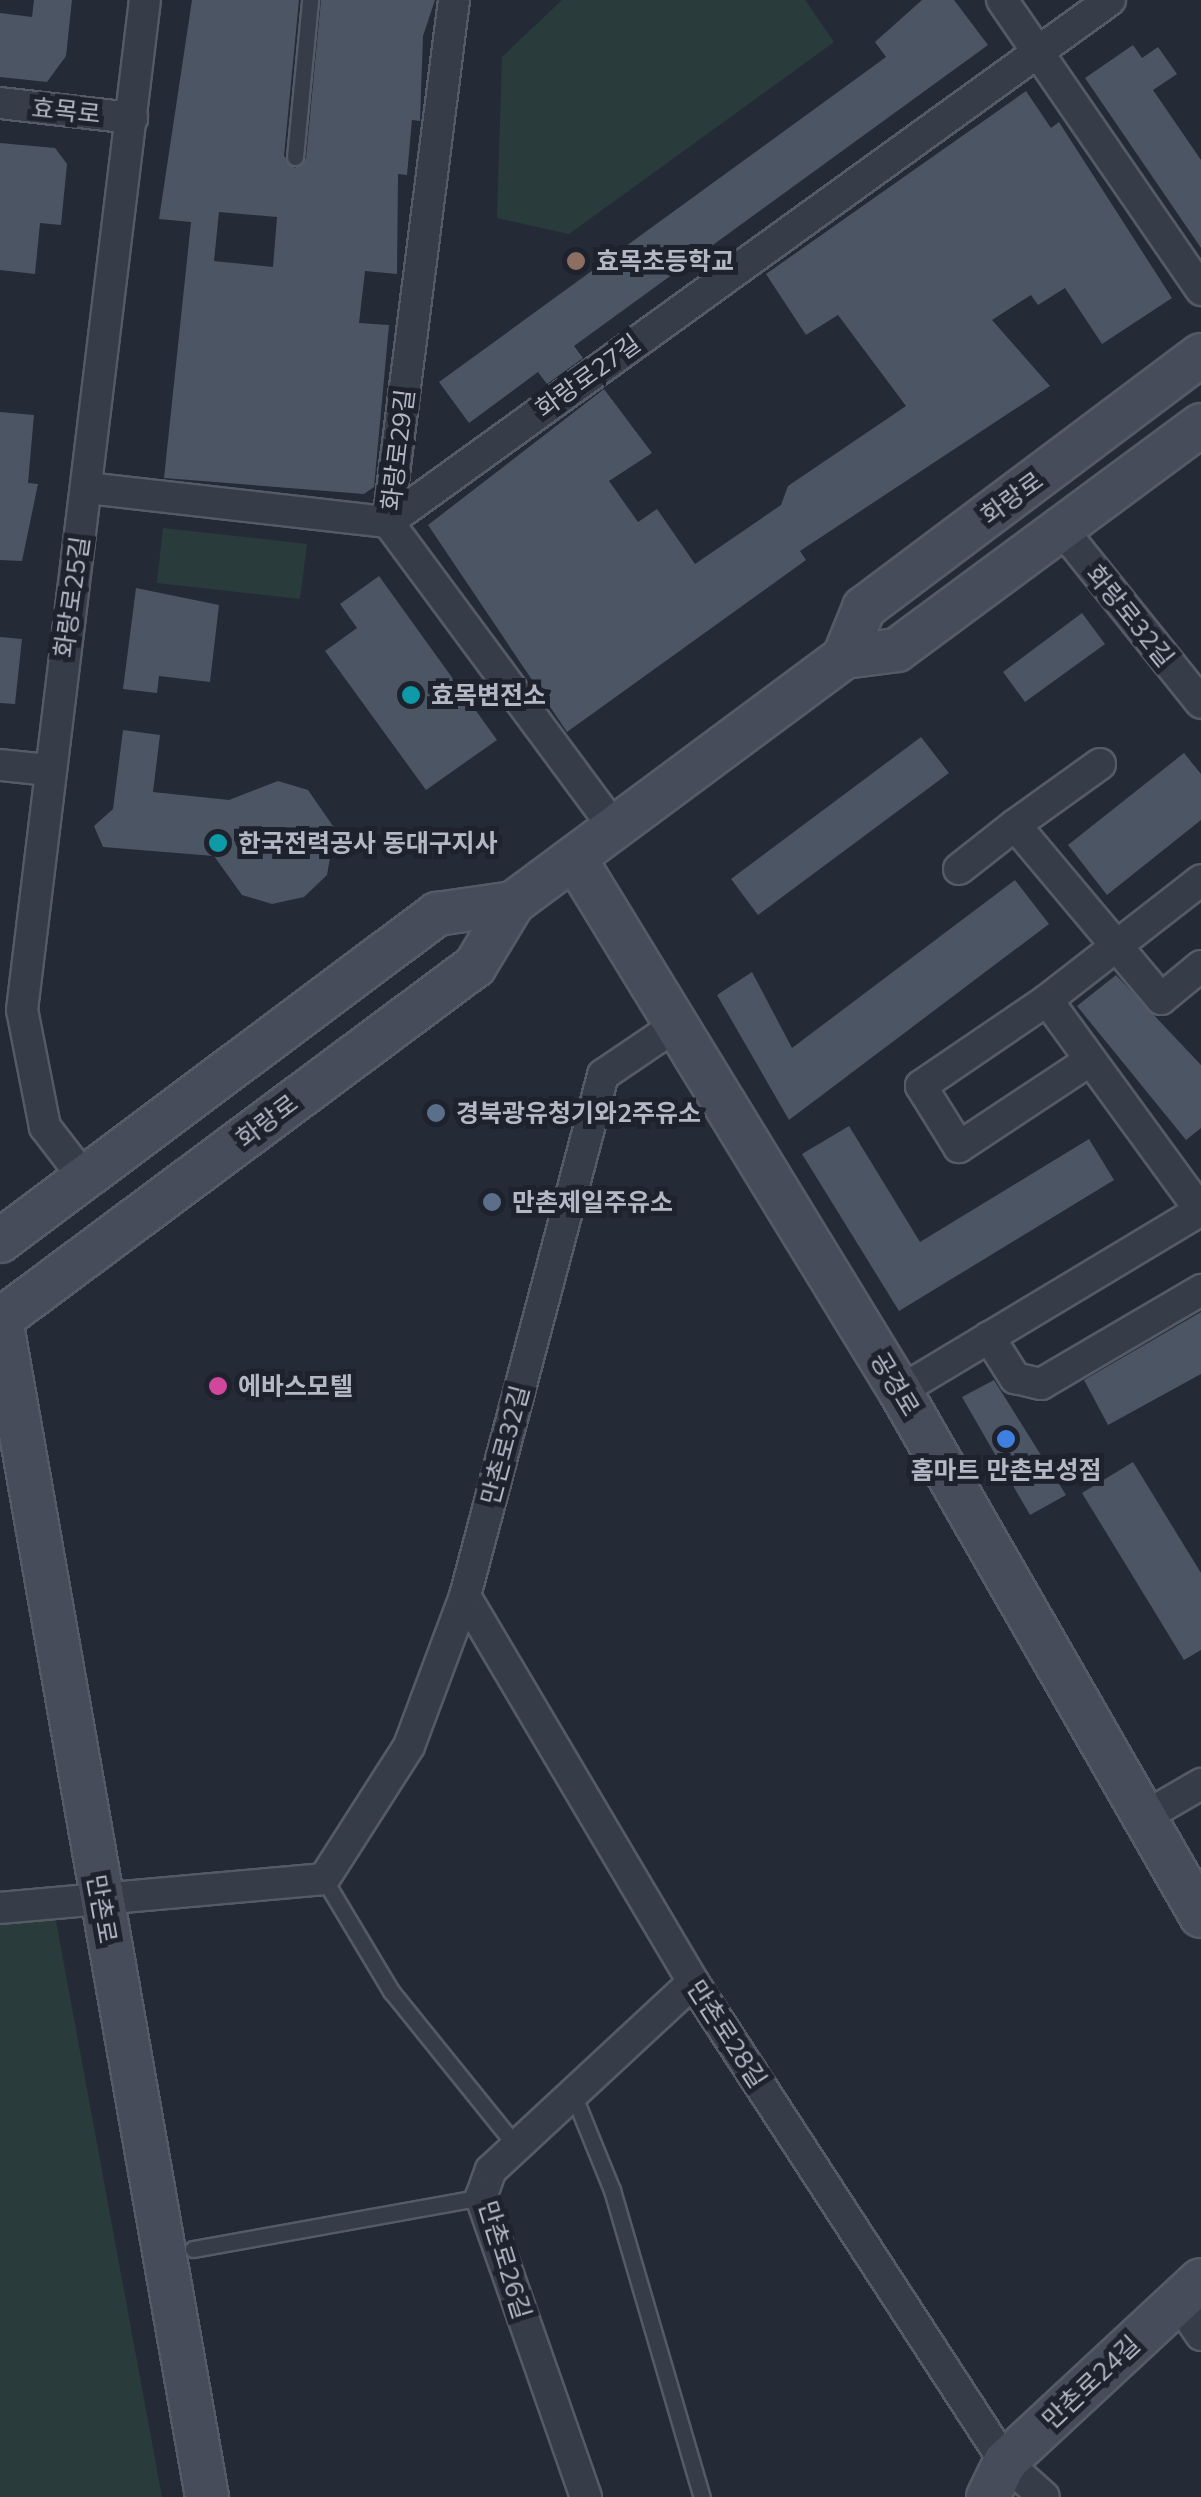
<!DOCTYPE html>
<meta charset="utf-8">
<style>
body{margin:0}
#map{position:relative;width:1201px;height:2497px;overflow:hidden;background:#242b37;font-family:Mulish,"Noto Sans KR",sans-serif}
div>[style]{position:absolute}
.green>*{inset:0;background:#2a3b3c}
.building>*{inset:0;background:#4c5563}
.roads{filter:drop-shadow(2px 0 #555b66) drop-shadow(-2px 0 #555b66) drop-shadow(0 2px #555b66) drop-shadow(0 -2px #555b66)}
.lane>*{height:15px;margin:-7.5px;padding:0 7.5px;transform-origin:7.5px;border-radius:7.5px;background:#373d48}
.street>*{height:30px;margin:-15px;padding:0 15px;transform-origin:15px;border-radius:15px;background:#373d48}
.secondary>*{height:42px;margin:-21px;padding:0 21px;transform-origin:21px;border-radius:21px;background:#464c5a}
.dots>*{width:28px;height:28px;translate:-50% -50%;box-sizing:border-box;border:5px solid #1d222d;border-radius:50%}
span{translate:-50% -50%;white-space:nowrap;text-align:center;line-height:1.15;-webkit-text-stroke:10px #1d222d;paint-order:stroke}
.street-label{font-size:25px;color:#b2b8c4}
.poi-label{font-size:25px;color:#b2b8c4;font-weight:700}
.left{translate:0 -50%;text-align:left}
</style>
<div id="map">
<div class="green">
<i style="clip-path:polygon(562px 0,805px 0,834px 42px,569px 234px,497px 218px,502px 57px)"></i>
<i style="clip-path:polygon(163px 528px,307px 544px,300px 599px,157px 583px)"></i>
<i style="clip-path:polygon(54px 1910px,162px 2497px,0 2497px,0 1916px)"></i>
</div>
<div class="building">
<i style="clip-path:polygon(34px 0,72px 0,66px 56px,47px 82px,0 77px,0 13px,32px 17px)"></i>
<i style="clip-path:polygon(evenodd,192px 0,299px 0,284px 156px,295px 168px,306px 158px,321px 0,435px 0,423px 36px,420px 121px,412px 120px,407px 175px,398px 174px,397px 274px,365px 271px,359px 323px,389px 325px,374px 487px,364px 494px,164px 478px,191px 222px,159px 219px,192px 0,219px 212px,277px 217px,273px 267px,214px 261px,219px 212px)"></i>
<i style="clip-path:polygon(922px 0,954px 0,988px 45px,574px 346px,583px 358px,547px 384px,538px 372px,469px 423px,439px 382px,886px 57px,875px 42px)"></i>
<i style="clip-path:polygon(1133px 45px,1142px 58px,1158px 47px,1177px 74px,1153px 90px,1201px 160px,1201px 248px,1085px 78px)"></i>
<i style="clip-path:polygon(1026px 91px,1051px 128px,1059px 122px,1172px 298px,1102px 344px,1065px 288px,1038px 305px,1031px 295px,992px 320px,1050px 386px,800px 551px,806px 560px,567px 732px,428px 525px,604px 389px,652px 453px,609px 481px,638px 522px,657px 509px,695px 564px,781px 505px,788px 486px,906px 406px,838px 315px,806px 335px,766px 274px)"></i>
<i style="clip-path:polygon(0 143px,55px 148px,67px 164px,61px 225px,40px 223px,35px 274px,0 270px)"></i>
<i style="clip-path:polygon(0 412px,34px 415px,28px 483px,38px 484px,22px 561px,0 560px)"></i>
<i style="clip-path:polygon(379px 576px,497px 740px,426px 790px,325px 651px,357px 628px,340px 604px)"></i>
<i style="clip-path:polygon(136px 588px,219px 605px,210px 682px,159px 676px,157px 693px,123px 689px)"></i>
<i style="clip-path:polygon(1082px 613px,1105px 644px,1025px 702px,1003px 672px)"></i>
<i style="clip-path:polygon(0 637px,22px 639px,15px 704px,0 703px)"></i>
<i style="clip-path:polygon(123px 730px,160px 735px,153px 792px,229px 800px,278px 781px,308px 790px,335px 829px,327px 875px,304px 897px,272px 904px,242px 895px,214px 856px,103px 847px,94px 826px,113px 809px)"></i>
<i style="clip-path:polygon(921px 737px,949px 773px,758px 915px,731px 879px)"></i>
<i style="clip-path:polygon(1184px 753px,1201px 774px,1201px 820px,1107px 895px,1068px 845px)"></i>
<i style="clip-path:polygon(1015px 880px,1049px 924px,789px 1120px,717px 995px,752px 972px,792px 1048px)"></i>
<i style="clip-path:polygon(1116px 975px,1201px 1065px,1201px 1128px,1186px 1140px,1077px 1006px)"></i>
<i style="clip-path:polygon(849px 1126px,920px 1242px,1089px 1139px,1114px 1180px,899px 1311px,802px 1154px)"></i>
<i style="clip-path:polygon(1201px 1312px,1201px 1374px,1108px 1425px,1084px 1380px)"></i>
<i style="clip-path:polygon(994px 1380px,1066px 1495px,1030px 1515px,962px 1397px)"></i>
<i style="clip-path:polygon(1133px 1462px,1201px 1573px,1201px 1650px,1184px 1660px,1082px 1493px)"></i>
</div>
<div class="roads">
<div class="lane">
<i style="left:295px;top:157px;width:158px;rotate:-84.5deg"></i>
<i style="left:324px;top:1879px;width:131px;rotate:59.1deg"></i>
<i style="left:391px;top:1991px;width:199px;rotate:51.1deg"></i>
<i style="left:573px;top:2094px;width:104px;rotate:67.9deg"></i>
<i style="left:612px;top:2190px;width:320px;rotate:73.7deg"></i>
<i style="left:193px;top:2249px;width:293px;rotate:-10.2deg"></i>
</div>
<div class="street">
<i style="left:454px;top:0;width:526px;rotate:97.21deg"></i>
<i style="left:388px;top:522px;width:382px;rotate:53.5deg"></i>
<i style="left:1002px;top:0;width:352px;rotate:55.5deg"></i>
<i style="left:0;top:103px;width:133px;rotate:6.5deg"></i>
<i style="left:88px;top:488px;width:302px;rotate:6.5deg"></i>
<i style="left:388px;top:522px;width:891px;rotate:-35.87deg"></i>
<i style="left:1061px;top:528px;width:224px;rotate:51.3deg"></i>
<i style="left:1100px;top:764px;width:105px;rotate:144.3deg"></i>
<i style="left:1015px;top:825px;width:227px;rotate:50deg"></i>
<i style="left:1161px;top:999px;width:52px;rotate:-39.5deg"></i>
<i style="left:0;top:765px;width:48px;rotate:5.9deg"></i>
<i style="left:959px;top:869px;width:71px;rotate:-38.2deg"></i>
<i style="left:1047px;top:1000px;width:195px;rotate:-37.9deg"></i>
<i style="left:1089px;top:1061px;width:156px;rotate:146.5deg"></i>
<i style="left:959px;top:1147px;width:72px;rotate:-121.9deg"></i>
<i style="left:921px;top:1086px;width:153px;rotate:-34.3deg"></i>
<i style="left:1047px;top:1000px;width:261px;rotate:53.9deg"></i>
<i style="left:85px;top:1179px;width:66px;rotate:-127.6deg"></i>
<i style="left:45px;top:1127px;width:119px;rotate:-101.1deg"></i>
<i style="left:22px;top:1010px;width:1017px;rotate:-83.06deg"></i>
<i style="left:989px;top:1337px;width:49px;rotate:57.6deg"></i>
<i style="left:1015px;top:1378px;width:27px;rotate:13deg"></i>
<i style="left:1041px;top:1384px;width:186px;rotate:-30.4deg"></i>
<i style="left:900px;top:1391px;width:351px;rotate:-31deg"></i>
<i style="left:465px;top:1596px;width:448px;rotate:59.4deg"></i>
<i style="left:693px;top:1982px;width:572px;rotate:56.98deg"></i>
<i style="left:1005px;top:2462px;width:52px;rotate:41.9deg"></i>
<i style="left:1144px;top:1817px;width:66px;rotate:-30.1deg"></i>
<i style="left:0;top:1908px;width:325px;rotate:-5.1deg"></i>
<i style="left:324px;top:1879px;width:158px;rotate:-57.4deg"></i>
<i style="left:409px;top:1746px;width:160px;rotate:-69.5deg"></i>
<i style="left:465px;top:1596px;width:539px;rotate:-75.16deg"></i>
<i style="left:603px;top:1075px;width:91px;rotate:-34.2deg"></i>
<i style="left:1178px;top:2301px;width:41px;rotate:55.9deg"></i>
<i style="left:586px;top:2497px;width:318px;rotate:-109.3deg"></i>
<i style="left:481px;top:2197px;width:29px;rotate:-70deg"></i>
<i style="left:491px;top:2170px;width:276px;rotate:-42.9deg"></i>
</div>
<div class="secondary">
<i style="left:844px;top:657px;width:53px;rotate:-67.8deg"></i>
<i style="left:864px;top:608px;width:421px;rotate:-36.9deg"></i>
<i style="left:575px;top:859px;width:623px;rotate:58.58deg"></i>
<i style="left:900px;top:1391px;width:605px;rotate:60.17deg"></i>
<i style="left:0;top:1241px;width:546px;rotate:-36.81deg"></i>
<i style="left:437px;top:914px;width:77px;rotate:-8.2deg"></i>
<i style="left:1px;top:1319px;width:1196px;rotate:80.08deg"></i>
<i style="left:0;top:1320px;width:592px;rotate:-36.7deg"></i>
<i style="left:475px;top:966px;width:74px;rotate:-58.9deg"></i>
<i style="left:513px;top:903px;width:412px;rotate:-36.6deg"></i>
<i style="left:844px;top:657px;width:53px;rotate:-7.5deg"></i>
<i style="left:897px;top:650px;width:378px;rotate:-36.5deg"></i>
<i style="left:988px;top:2497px;width:39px;rotate:-64deg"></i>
<i style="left:1005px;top:2462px;width:267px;rotate:-42.9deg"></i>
</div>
</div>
<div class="dots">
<i style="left:576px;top:261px;background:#8d6e63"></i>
<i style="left:411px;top:695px;background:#0f9aa8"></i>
<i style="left:218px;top:843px;background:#0f9aa8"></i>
<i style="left:436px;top:1113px;background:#5c6f8a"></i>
<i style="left:492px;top:1202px;background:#5c6f8a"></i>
<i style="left:218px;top:1386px;background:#d1479c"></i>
<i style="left:1006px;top:1439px;background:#3f7fe0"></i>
</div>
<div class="street-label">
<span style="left:66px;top:111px;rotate:6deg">효목로</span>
<span style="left:588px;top:376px;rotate:-36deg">화랑로27길</span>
<span style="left:398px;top:450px;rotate:-83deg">화랑로29길</span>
<span style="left:1012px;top:498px;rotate:-36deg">화랑로</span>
<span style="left:72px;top:597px;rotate:-82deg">화랑로25길</span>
<span style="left:1130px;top:616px;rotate:51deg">화랑로32길</span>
<span style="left:267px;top:1121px;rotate:-37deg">화랑로</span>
<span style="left:895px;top:1384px;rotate:59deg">공경로</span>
<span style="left:505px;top:1445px;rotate:-75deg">만촌로32길</span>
<span style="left:102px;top:1909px;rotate:80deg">만촌로</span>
<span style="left:727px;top:2034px;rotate:57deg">만촌로28길</span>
<span style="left:505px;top:2260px;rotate:73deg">만촌로26길</span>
<span style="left:1091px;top:2382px;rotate:-43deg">만촌로24길</span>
</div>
<div class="poi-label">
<span class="left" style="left:596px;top:261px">효목초등학교</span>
<span class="left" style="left:431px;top:695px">효목변전소</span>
<span class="left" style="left:238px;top:843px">한국전력공사 동대구지사</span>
<span class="left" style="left:456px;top:1113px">경북광유청기와2주유소</span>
<span class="left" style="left:512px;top:1202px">만촌제일주유소</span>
<span class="left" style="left:238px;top:1386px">에바스모텔</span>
<span style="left:1006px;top:1470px">홈마트 만촌보성점</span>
</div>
</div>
